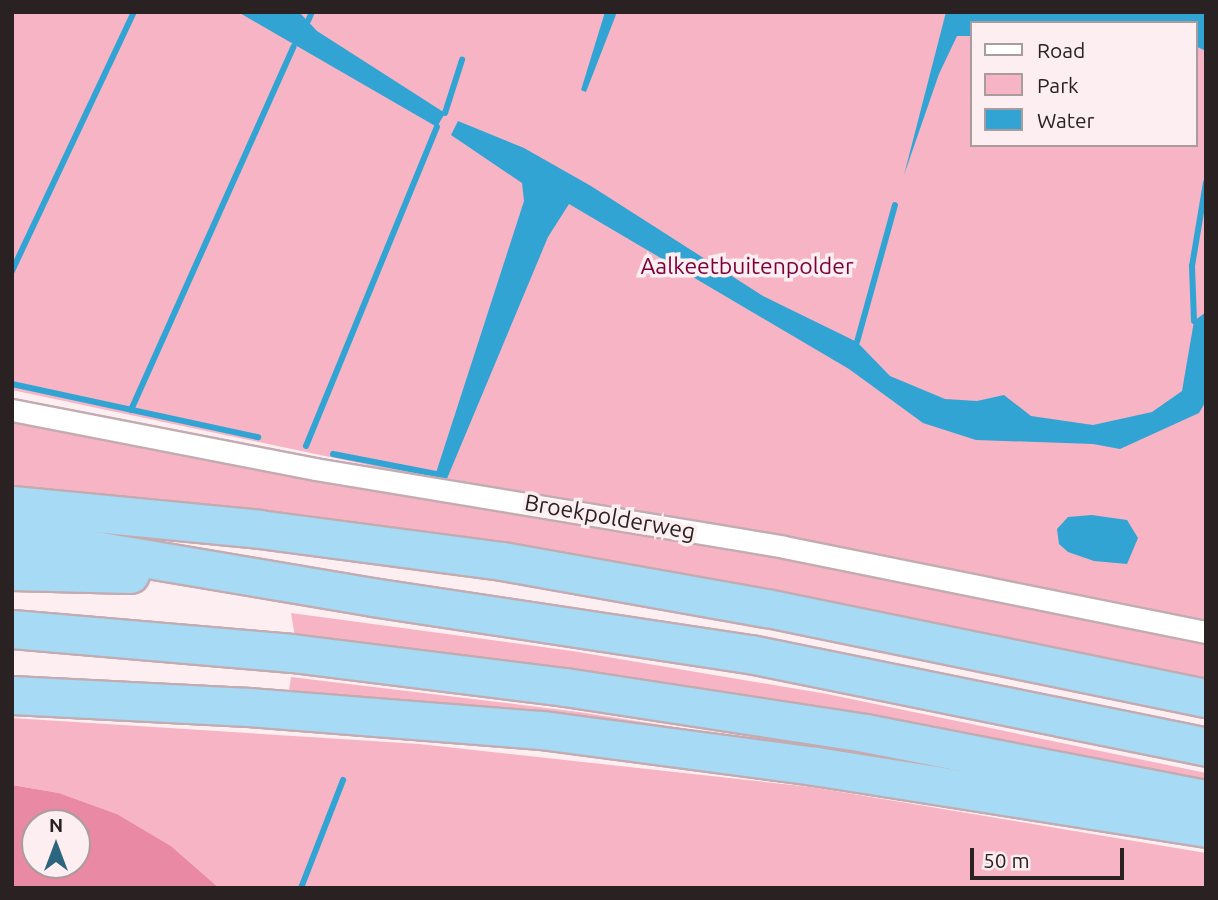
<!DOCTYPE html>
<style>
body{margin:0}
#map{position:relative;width:1218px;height:900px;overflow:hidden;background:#fceef1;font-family:Ubuntu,sans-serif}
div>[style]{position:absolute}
.green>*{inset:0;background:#f7b4c4}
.forest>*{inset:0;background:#ea89a4}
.water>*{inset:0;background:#32a4d4}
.stream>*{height:6px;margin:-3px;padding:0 3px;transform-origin:3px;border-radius:3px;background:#32a4d4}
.roads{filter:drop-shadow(2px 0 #c3acb1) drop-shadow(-2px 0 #c3acb1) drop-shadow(0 2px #c3acb1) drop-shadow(0 -2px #c3acb1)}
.minor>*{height:21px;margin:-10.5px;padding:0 10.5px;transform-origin:10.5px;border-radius:10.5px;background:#fff}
.motorway>*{height:37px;margin:-18.5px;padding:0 18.5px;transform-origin:18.5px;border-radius:18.5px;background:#a7daf5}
span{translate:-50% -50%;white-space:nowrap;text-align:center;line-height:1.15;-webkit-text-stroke:7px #fceef1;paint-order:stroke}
.park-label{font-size:23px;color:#7b0039}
.street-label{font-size:23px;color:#2a2123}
.frame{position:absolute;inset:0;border:14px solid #2a2123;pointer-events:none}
.legend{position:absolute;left:970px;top:21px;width:228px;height:126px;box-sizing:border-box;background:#fceef1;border:2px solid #a89c9f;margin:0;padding:9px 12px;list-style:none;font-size:21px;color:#2a2123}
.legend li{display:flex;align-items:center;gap:14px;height:35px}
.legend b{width:35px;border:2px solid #a89c9f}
.north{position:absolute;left:21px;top:809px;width:70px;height:70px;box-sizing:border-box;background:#fceef1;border:2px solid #a89c9f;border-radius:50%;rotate:0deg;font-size:19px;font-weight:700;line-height:28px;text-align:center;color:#2a2123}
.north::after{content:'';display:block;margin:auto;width:24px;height:32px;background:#2d647f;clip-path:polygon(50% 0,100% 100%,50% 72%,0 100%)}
.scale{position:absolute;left:970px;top:848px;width:154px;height:32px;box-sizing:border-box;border:4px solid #2a2123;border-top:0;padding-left:9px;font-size:21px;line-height:24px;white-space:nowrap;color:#2a2123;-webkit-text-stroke:5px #fceef1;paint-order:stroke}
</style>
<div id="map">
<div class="green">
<i style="clip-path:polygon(evenodd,12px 12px,1206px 12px,1206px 623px,785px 537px,446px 481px,440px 463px,434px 479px,12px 390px,12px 12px,971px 23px,1195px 23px,1195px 145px,971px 145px,971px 23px)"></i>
<i style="clip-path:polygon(12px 420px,402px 493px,781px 556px,1206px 643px,1206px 679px,589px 558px,295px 515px,12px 486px)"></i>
<i style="clip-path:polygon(291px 613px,572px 651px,827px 694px,1206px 773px,1206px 783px,295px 637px)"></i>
<i style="clip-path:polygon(291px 677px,579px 712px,853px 755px,288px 697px)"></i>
<i style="clip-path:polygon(12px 718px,419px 744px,811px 787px,1206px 853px,1206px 888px,219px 888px,171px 846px,117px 814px,59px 793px,12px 785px)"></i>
</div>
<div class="forest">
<i style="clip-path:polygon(evenodd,12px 785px,59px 793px,117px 814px,171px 846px,219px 888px,12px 888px,12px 785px,35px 823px,77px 823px,77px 865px,35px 865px,35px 823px)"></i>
</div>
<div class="water">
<i style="clip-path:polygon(238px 12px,299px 12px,317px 31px,445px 113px,437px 127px)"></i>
<i style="clip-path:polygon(605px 12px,617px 12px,586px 92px,581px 90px)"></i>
<i style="clip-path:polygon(946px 12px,1206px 12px,1206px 51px,1195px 46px,1195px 23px,971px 23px,971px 36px,957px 36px,939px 74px,904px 175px)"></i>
<i style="clip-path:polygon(458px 121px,524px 148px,591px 186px,763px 296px,857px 342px,890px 376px,945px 399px,977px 401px,1004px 395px,1031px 416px,1093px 425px,1152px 412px,1182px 391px,1194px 321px,1206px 312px,1206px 401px,1199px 413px,1120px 449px,1093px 444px,976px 440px,923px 423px,849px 369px,569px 204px,548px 237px,446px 481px,434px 479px,524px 201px,522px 183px,451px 135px)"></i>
<i style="clip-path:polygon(1092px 515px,1127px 520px,1138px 538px,1127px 564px,1094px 561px,1068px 552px,1059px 544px,1057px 529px,1068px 517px)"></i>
</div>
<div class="stream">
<i style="left:308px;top:21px;width:10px;rotate:-66deg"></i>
<i style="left:445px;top:113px;width:56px;rotate:-72.2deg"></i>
<i style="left:12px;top:271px;width:286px;rotate:-64.8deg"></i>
<i style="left:1194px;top:321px;width:55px;rotate:-92.1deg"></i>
<i style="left:1192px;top:266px;width:85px;rotate:-80.5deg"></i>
<i style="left:857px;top:342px;width:142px;rotate:-74.5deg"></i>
<i style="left:12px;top:384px;width:252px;rotate:12.2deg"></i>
<i style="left:131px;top:410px;width:398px;rotate:-65.9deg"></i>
<i style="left:306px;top:446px;width:345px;rotate:-67.7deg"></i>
<i style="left:333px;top:454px;width:105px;rotate:11deg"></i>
<i style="left:301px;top:888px;width:116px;rotate:-68.7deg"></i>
</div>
<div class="roads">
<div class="minor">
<i style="left:12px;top:410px;width:309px;rotate:11deg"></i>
<i style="left:315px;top:469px;width:475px;rotate:9.4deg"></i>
<i style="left:784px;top:547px;width:430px;rotate:11.4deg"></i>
</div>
<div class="motorway">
<i style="left:12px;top:505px;width:248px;rotate:5.5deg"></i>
<i style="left:259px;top:529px;width:245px;rotate:7.5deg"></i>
<i style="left:502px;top:561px;width:269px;rotate:10.1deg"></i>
<i style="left:767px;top:608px;width:448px;rotate:11.6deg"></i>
<i style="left:12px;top:536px;width:365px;rotate:9.6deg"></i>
<i style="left:372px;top:597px;width:382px;rotate:8.6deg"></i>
<i style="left:750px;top:654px;width:465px;rotate:11.5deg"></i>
<i style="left:12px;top:571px;width:118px;rotate:1.5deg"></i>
<i style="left:12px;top:629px;width:281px;rotate:4.9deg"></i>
<i style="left:292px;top:653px;width:275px;rotate:7.1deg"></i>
<i style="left:565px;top:687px;width:304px;rotate:8.7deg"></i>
<i style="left:865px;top:733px;width:347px;rotate:11deg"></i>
<i style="left:12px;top:695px;width:236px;rotate:2.9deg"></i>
<i style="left:248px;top:707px;width:295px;rotate:4.5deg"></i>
<i style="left:542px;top:730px;width:275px;rotate:7.5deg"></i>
<i style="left:815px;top:766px;width:396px;rotate:9deg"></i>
</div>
</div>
<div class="park-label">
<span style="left:747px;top:266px">Aalkeetbuitenpolder</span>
</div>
<div class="street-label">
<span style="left:610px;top:517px;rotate:10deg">Broekpolderweg</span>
</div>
<div class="frame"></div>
<ul class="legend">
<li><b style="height:9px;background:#fff"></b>Road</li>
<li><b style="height:19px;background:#f7b4c4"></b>Park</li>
<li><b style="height:19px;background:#32a4d4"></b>Water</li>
</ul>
<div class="north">N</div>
<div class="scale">50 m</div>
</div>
